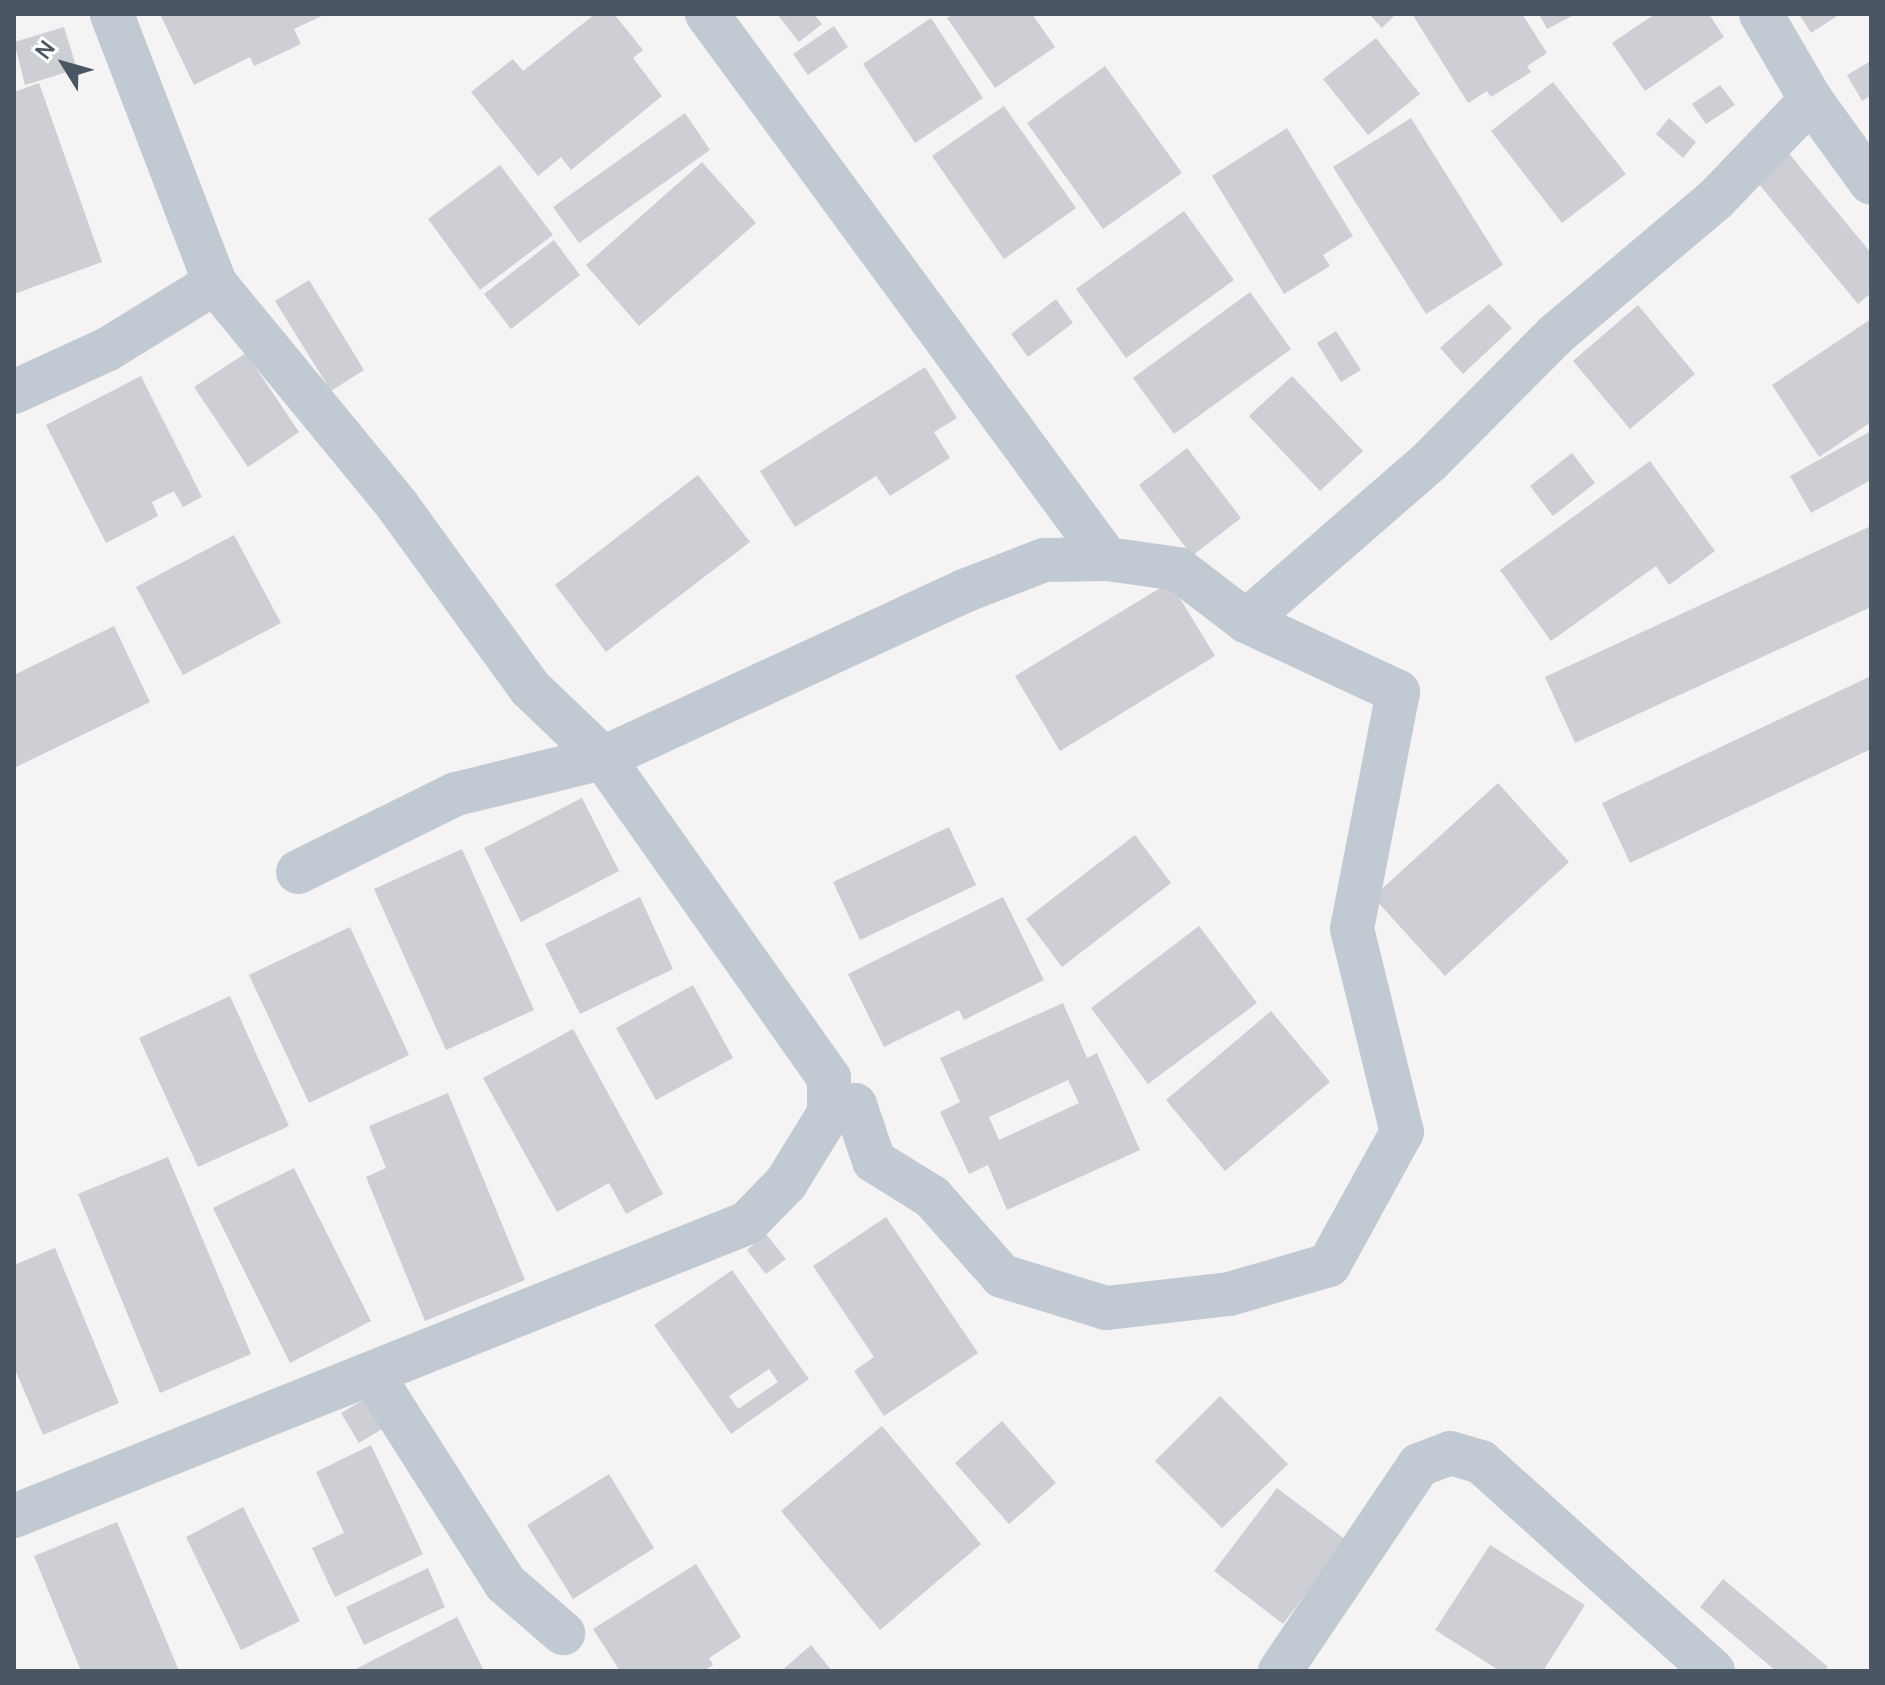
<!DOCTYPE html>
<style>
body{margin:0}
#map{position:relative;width:1885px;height:1685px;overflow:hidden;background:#f5f3f3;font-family:Manrope,sans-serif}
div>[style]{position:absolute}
.building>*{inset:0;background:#cdcfd5}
.minor>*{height:44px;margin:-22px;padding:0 22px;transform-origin:22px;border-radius:22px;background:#c1cad2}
span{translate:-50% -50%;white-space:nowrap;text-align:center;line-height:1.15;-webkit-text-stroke:8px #fff;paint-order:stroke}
.frame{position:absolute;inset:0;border:16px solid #4a5661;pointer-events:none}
.north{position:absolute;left:24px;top:24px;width:80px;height:80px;-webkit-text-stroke:6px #fff;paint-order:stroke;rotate:307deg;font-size:22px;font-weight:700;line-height:32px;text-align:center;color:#4a5661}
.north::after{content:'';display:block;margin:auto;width:28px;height:36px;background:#4a5661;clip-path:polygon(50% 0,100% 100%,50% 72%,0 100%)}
</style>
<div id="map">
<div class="building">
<i style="clip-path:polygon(160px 14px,326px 14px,294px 29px,301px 44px,254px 66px,250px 57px,194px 85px)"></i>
<i style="clip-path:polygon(595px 14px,614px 14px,643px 50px,633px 58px,662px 96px,571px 170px,561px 157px,538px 176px,471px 92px,513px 59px,523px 71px)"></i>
<i style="clip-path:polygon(777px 14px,814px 14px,822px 24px,799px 42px)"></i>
<i style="clip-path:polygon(953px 14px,1032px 14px,1055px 47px,995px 88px,947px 18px)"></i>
<i style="clip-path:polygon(1369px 14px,1392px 14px,1394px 16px,1382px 28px)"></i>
<i style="clip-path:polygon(1412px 14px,1522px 14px,1547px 53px,1527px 66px,1531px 72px,1491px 97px,1487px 91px,1468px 103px)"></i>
<i style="clip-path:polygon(1539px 14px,1576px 14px,1547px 29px)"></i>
<i style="clip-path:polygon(1655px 14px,1709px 14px,1724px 37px,1645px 91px,1612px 43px)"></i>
<i style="clip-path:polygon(1799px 14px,1840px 14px,1811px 33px)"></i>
<i style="clip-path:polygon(931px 18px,983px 98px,915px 143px,863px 64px)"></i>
<i style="clip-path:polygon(834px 26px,848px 47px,808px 75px,793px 54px)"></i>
<i style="clip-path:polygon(64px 27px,77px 69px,25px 85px,14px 42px)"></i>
<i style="clip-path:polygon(1376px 38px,1420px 94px,1368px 135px,1323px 79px)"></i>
<i style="clip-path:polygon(1871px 61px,1871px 95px,1862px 101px,1847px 75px)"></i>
<i style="clip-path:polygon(1105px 66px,1182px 173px,1103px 229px,1027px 123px)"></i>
<i style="clip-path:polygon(1553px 82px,1626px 174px,1562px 223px,1491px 131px)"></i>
<i style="clip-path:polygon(39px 83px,102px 262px,14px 294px,14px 92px)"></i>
<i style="clip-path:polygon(1720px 85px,1735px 105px,1706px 124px,1692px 104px)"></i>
<i style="clip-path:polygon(1004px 106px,1076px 208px,1004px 259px,932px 156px)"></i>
<i style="clip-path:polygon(685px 113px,710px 150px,579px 243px,553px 207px)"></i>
<i style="clip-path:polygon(1411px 118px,1503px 265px,1426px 314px,1333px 167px)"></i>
<i style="clip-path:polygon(1669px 118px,1696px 142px,1683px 158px,1656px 134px)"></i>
<i style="clip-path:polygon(1287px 128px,1353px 236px,1323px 255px,1330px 266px,1284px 294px,1212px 176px)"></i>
<i style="clip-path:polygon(1786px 150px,1871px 253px,1871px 293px,1858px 304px,1753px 177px)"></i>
<i style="clip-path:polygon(702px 162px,756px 223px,639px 326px,586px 265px)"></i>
<i style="clip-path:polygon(500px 165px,553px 235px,480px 290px,428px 219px)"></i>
<i style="clip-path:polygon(1184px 211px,1234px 280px,1126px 358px,1076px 289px)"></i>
<i style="clip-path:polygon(554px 240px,580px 275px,511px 329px,484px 294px)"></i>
<i style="clip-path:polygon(309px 280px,364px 370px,331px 391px,275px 301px)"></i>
<i style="clip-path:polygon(1250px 292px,1291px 349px,1174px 434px,1133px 378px)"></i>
<i style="clip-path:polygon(1056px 299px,1073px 323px,1028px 357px,1011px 334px)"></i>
<i style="clip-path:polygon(1489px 304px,1512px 328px,1463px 374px,1440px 348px)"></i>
<i style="clip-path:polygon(1638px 305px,1695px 374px,1630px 429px,1573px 361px)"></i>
<i style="clip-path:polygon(1871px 319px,1871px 422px,1819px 457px,1772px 385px)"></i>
<i style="clip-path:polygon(1336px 331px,1361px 370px,1341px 382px,1317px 343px)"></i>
<i style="clip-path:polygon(246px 353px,299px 432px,248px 467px,194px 387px)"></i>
<i style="clip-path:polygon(925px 367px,957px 418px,934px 432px,950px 458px,890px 496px,876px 476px,795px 527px,760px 471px)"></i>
<i style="clip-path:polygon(141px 376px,202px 497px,183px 507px,174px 491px,152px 502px,158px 516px,106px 543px,46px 425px)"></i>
<i style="clip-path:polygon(1292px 376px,1363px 451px,1320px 491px,1249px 416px)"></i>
<i style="clip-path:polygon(1871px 431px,1871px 480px,1811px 513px,1790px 476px)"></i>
<i style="clip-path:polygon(1187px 448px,1241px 518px,1192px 556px,1139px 485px)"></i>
<i style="clip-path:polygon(1572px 453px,1595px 483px,1553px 516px,1530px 486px)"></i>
<i style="clip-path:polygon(1650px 461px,1715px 551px,1669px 585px,1656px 566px,1551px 641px,1500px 570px)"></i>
<i style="clip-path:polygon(698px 475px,750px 542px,606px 652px,555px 585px)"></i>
<i style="clip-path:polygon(1871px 526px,1871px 607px,1575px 743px,1545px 677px)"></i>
<i style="clip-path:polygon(234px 535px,281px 623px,183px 675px,136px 587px)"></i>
<i style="clip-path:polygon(1170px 582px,1215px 656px,1060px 751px,1015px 676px)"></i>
<i style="clip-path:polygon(114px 626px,150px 702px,14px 768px,14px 675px)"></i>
<i style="clip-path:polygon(1871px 676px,1871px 749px,1630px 863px,1602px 803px)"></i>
<i style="clip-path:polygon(1498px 783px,1569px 862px,1445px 976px,1373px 897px)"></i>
<i style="clip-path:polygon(582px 798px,619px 871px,521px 922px,484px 848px)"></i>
<i style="clip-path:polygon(949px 827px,976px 885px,860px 940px,833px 882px)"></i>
<i style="clip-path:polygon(1135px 835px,1171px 883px,1062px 967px,1026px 919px)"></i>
<i style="clip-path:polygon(462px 849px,534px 1010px,446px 1050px,374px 889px)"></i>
<i style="clip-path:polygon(640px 897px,673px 969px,580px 1014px,545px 944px)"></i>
<i style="clip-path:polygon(1003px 897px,1044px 980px,964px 1020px,959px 1010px,884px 1047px,848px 974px)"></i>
<i style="clip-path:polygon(1199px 926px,1257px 1003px,1148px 1084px,1091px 1008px)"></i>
<i style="clip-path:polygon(350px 927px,409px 1055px,309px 1103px,249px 975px)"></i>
<i style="clip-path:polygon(693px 985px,733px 1058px,656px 1100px,616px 1028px)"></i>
<i style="clip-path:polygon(230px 996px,289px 1126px,198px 1167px,139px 1038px)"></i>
<i style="clip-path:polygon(evenodd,1063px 1003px,1087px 1058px,1097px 1053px,1140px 1150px,1007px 1210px,988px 1165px,969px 1174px,940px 1112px,960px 1102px,940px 1058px,1063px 1003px,1068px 1080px,1079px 1103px,999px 1140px,989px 1117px,1068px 1080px)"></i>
<i style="clip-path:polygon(1271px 1011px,1330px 1082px,1225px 1171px,1166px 1100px)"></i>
<i style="clip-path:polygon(573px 1029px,663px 1194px,626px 1214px,609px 1183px,557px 1212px,483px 1078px)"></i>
<i style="clip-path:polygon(448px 1093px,525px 1280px,425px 1321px,366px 1177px,386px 1168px,369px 1126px)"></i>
<i style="clip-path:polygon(168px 1157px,251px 1354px,160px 1393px,78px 1194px)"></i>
<i style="clip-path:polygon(294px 1168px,371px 1321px,290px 1363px,213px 1208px)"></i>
<i style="clip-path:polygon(886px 1217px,978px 1353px,884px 1416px,854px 1371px,874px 1357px,813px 1266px)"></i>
<i style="clip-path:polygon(766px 1234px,786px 1259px,766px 1274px,747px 1250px)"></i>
<i style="clip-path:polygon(55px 1248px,119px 1403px,43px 1435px,14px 1367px,14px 1265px)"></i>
<i style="clip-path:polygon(evenodd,732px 1270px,809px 1379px,731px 1434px,654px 1325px,732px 1270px,769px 1369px,778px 1382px,738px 1409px,729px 1396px,769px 1369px)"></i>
<i style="clip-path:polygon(370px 1396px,387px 1426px,359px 1443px,341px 1413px)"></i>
<i style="clip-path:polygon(1220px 1396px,1288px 1464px,1222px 1528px,1155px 1461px)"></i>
<i style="clip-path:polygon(1002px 1421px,1056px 1483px,1009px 1524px,955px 1463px)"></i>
<i style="clip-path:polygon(882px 1426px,981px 1544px,880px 1630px,781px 1511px)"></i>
<i style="clip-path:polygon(371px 1445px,423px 1554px,335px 1597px,312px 1548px,344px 1533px,316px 1472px)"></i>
<i style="clip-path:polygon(609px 1474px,654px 1548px,573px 1599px,527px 1525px)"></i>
<i style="clip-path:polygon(1277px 1488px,1346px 1540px,1283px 1624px,1214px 1571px)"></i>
<i style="clip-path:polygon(243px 1507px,300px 1621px,241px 1650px,186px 1537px)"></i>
<i style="clip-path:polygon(117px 1522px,179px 1671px,81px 1671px,34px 1556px)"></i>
<i style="clip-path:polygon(1490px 1545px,1585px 1605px,1543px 1671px,1500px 1671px,1435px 1630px)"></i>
<i style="clip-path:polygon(696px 1564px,741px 1637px,709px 1658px,713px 1665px,704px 1671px,620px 1671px,593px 1629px)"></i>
<i style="clip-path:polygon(428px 1568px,445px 1607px,364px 1645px,346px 1607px)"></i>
<i style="clip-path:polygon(1723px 1579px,1828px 1667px,1824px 1671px,1776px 1671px,1700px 1607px)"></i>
<i style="clip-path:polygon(457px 1617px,484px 1671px,352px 1671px)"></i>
<i style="clip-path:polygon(811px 1645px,832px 1671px,781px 1671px)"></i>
</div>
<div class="minor">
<i style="left:707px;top:14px;width:676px;rotate:53.72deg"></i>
<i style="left:1761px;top:14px;width:99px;rotate:59.8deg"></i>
<i style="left:1811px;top:100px;width:102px;rotate:54.1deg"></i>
<i style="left:14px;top:392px;width:103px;rotate:-24.6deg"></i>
<i style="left:108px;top:349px;width:126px;rotate:-31.7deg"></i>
<i style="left:1246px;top:621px;width:242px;rotate:-41deg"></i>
<i style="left:1429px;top:462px;width:179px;rotate:-45.2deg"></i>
<i style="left:1555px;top:335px;width:209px;rotate:-40.2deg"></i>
<i style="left:1715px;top:200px;width:139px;rotate:-46.2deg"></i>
<i style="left:298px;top:872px;width:176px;rotate:-26.3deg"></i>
<i style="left:456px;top:794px;width:151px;rotate:-13.8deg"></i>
<i style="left:603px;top:758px;width:398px;rotate:-24.8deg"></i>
<i style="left:964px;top:591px;width:86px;rotate:-21.2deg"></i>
<i style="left:1044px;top:560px;width:63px;rotate:-0.9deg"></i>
<i style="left:1107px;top:559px;width:72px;rotate:8deg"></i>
<i style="left:1178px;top:569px;width:86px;rotate:37.4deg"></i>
<i style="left:1246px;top:621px;width:168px;rotate:25deg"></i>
<i style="left:1398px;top:692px;width:241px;rotate:101deg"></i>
<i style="left:1352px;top:929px;width:209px;rotate:76.2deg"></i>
<i style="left:1402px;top:1132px;width:152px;rotate:118.8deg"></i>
<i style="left:1329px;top:1265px;width:104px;rotate:163.8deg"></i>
<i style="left:1229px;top:1294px;width:124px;rotate:173.5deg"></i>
<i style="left:1106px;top:1308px;width:109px;rotate:-162.9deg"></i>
<i style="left:1002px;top:1276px;width:106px;rotate:-131.5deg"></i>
<i style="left:932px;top:1197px;width:68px;rotate:-148.2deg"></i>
<i style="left:874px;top:1161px;width:59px;rotate:-108.7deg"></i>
<i style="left:855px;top:1105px;width:27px;rotate:163deg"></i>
<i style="left:372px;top:1374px;width:248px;rotate:57.5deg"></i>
<i style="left:505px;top:1583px;width:77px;rotate:40.8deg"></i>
<i style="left:14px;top:1516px;width:789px;rotate:-21.79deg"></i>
<i style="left:747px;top:1223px;width:56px;rotate:-45.7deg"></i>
<i style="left:786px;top:1183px;width:82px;rotate:-58.4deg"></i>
<i style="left:829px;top:1113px;width:35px;rotate:-90deg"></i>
<i style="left:829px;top:1078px;width:392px;rotate:-125.2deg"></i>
<i style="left:603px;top:758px;width:101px;rotate:-136.2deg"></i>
<i style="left:530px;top:688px;width:225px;rotate:-126deg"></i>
<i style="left:398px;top:506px;width:288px;rotate:-129.4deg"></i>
<i style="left:215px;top:283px;width:288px;rotate:-111deg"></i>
<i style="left:1280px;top:1671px;width:249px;rotate:-56deg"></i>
<i style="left:1419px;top:1465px;width:33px;rotate:-21deg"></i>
<i style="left:1450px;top:1453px;width:32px;rotate:16deg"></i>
<i style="left:1481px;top:1462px;width:312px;rotate:42deg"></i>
</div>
<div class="frame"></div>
<div class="north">N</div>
</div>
